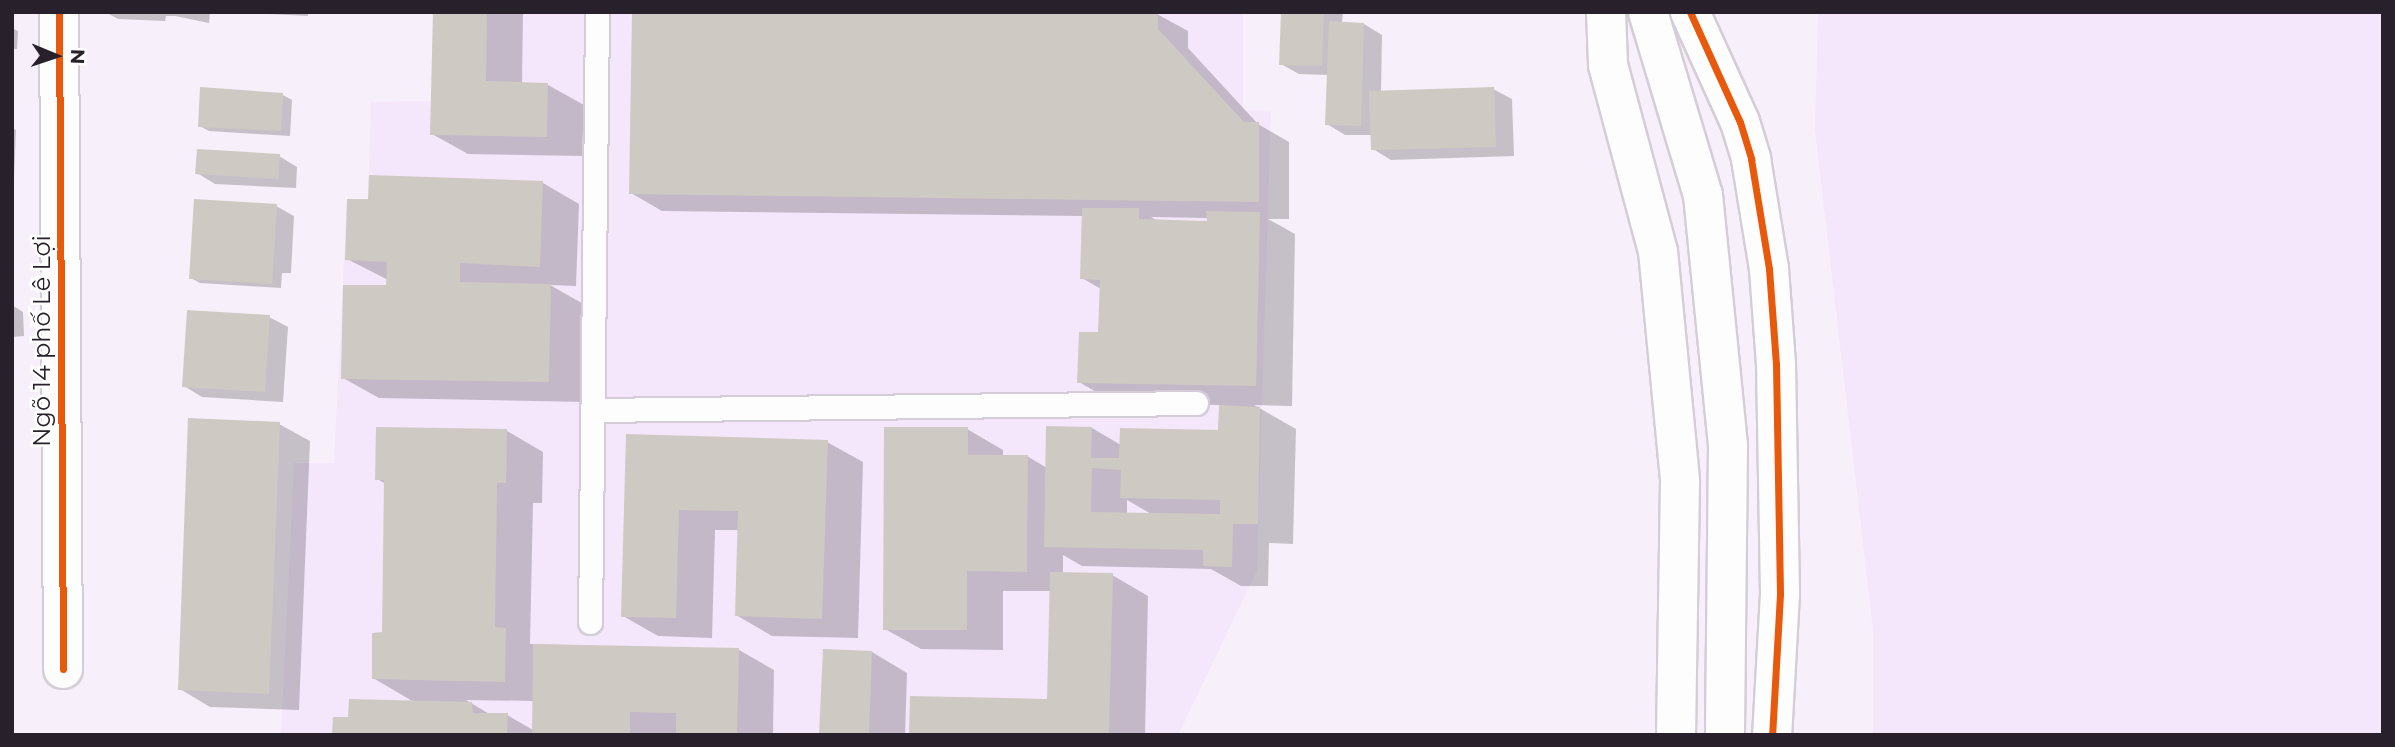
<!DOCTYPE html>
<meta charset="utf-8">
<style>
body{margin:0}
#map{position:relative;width:2395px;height:747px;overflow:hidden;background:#f7f0fa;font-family:Montserrat,sans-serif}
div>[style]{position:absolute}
.built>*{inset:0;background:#f4e7fb}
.shadow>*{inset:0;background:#0003}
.building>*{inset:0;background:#cfc9c3}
.roads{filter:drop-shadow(2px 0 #d4cdd7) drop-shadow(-2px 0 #d4cdd7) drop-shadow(0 2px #d4cdd7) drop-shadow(0 -2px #d4cdd7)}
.service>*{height:23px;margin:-11.5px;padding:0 11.5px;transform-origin:11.5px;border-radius:11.5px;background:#fefdfe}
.minor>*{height:38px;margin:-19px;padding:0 19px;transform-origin:19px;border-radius:19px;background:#fefdfe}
.secondary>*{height:38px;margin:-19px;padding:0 19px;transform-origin:19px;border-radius:19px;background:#fefdfe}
.cycleway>*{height:7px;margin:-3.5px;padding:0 3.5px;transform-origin:3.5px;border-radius:3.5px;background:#e8590c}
span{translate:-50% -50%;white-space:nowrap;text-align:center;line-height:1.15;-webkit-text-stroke:5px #fff;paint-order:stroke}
.street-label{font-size:24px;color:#28212b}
.frame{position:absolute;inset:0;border:14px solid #28212b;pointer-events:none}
.north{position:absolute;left:21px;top:21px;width:70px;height:70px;-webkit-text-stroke:5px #fff;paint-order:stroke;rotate:92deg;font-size:19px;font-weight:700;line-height:28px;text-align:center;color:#28212b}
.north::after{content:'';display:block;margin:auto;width:24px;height:32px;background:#28212b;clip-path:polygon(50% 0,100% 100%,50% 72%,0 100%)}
</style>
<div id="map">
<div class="built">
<i style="clip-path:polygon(433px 12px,1243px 12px,1243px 110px,1271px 111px,1257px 571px,1178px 735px,281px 735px,294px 463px,334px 463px,347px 199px,368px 199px,371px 102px,431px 101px)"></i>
<i style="clip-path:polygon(1818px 12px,2383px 12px,2383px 735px,1873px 735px,1873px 630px,1815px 130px)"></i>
</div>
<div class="shadow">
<i style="clip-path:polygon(105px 12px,210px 12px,209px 23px,175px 16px,166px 16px,165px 21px,118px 19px)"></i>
<i style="clip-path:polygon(226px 12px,308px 12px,308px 16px)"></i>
<i style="clip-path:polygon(434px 12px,523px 12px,522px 84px,548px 85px,584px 105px,582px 156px,468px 154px,432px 134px)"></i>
<i style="clip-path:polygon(1283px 12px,1343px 12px,1342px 23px,1364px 24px,1382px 35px,1381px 92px,1493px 89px,1512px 99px,1514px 156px,1391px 160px,1373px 149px,1372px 135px,1345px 135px,1327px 124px,1329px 75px,1299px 74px,1281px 64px)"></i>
<i style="clip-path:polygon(evenodd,1157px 14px,1188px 31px,1188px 48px,1258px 124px,1289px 142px,1289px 219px,1268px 219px,1295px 234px,1292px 406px,1254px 405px,1296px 429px,1293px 544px,1269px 543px,1268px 586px,1241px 586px,1211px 569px,1082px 566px,1063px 555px,1063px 574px,1112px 575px,1148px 596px,1145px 735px,911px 735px,1048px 700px,1051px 591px,1003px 591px,1003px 650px,921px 649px,885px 629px,967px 429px,1003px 450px,1003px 456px,1027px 456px,1047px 468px,1092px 428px,1121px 445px,1219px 432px,1220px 405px,1115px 403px,1079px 382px,1100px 333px,1101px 289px,1082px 278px,1084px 216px,662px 211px,631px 193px,1157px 14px,1151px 217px,1208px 218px,1208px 223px,1158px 221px,1151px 217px,1157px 14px,1127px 500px,1153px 515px,1127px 514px,1127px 500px)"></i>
<i style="clip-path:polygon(12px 28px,18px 31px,17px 49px,12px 49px)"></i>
<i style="clip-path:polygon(283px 95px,292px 100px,290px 136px,209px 131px,200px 126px)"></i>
<i style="clip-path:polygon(12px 128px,16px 130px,14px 179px,12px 179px)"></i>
<i style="clip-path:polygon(279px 156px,297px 167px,296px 188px,215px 184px,197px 173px)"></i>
<i style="clip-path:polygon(543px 183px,579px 204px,576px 286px,550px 285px,587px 306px,585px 402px,379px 398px,343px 378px,388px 287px,388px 280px,347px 259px,370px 201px)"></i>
<i style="clip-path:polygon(276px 206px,294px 216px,291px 273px,282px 273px,281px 288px,200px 283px,191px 278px)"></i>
<i style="clip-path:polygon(12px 305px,23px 312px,24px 336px,12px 337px)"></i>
<i style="clip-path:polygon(269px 317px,288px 327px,283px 402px,202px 397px,184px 386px)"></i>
<i style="clip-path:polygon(279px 424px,310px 441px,299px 710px,210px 707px,180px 689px)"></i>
<i style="clip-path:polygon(evenodd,507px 431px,543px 452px,542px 503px,533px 503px,530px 644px,739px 650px,774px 670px,773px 735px,334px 735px,350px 718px,414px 702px,373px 678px,383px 634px,386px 484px,377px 479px,507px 431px,466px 700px,534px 701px,533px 730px,507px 715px,491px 715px,466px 700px)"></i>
<i style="clip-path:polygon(628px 435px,827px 442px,863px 462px,858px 638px,772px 636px,736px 615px,739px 530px,715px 530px,712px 638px,658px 636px,623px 616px)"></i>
<i style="clip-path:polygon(872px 652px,907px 673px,905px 735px,821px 735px)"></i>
</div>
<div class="building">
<i style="clip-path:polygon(433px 12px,487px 12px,486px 81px,548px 83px,547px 137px,430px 135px)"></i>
<i style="clip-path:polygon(632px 12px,1158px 12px,1158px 29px,1244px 122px,1259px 122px,1259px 202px,629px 194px)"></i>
<i style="clip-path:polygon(1281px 12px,1324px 12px,1322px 66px,1279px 65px)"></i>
<i style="clip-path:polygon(1329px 21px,1364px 23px,1361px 126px,1325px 125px)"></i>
<i style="clip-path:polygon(200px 87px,283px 93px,281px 131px,198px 127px)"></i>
<i style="clip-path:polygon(1494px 87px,1496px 147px,1371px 150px,1369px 91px)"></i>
<i style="clip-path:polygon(197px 149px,280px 154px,278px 179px,195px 174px)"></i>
<i style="clip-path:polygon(369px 175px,543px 181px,540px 267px,460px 263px,460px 282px,551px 284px,549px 382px,341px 379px,343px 285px,386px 285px,387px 262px,345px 260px,347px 199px,368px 199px)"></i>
<i style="clip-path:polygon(194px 199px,277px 204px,272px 284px,189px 279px)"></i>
<i style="clip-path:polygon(1082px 208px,1139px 208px,1139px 219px,1207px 221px,1206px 211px,1260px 212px,1256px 386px,1077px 383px,1079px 332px,1098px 332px,1100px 280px,1080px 279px)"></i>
<i style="clip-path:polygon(187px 310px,270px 315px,265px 392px,182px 387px)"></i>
<i style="clip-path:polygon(evenodd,1219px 405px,1260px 407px,1258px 524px,1233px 524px,1232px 567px,1203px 566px,1203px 550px,1044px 547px,1046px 426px,1092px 427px,1091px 458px,1119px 458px,1120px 428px,1218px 430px,1219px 405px,1092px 468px,1121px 470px,1120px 498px,1220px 500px,1220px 514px,1091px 512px,1092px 468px)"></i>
<i style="clip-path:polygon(188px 418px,280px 422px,269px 694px,178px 690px)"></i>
<i style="clip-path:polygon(376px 427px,507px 429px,506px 483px,497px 483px,495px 627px,506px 628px,505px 682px,372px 679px,372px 633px,382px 632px,384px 480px,375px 480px)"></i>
<i style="clip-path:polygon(884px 427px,968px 427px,968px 455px,1028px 455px,1027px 572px,967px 571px,967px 630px,883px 630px)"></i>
<i style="clip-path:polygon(626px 434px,828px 440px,822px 619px,735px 616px,738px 511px,679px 510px,676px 618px,621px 617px)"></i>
<i style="clip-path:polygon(1050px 572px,1113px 573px,1109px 735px,909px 735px,910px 696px,1047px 699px)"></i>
<i style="clip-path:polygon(533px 644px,739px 648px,737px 735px,676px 735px,676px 713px,630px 712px,630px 735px,532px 735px)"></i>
<i style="clip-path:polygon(823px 649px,872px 651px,869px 735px,819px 735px)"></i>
<i style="clip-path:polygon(349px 699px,472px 702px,473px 713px,508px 713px,507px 735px,332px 735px,333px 717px,348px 717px)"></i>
</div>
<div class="roads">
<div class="service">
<i style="left:592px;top:410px;width:604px;rotate:-0.66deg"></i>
<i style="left:590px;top:622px;width:610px;rotate:-89.34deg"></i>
</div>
<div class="minor">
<i style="left:59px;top:12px;width:657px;rotate:89.65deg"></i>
<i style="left:1690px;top:12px;width:121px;rotate:65.6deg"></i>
<i style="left:1740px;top:122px;width:39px;rotate:73deg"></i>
<i style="left:1751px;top:159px;width:111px;rotate:80.7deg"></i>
<i style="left:1769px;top:269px;width:95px;rotate:85.8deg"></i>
<i style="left:1776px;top:364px;width:230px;rotate:89deg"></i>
<i style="left:1780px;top:594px;width:141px;rotate:93.2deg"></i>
</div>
<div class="secondary">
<i style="left:1606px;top:12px;width:53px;rotate:87.8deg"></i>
<i style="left:1608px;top:65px;width:193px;rotate:75deg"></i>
<i style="left:1658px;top:251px;width:231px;rotate:84.5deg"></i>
<i style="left:1680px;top:481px;width:254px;rotate:90.9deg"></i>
<i style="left:1648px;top:12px;width:191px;rotate:73.3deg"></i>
<i style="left:1703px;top:195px;width:251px;rotate:84.3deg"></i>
<i style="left:1728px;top:445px;width:290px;rotate:90.6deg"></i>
</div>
</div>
<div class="cycleway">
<i style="left:59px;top:12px;width:657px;rotate:89.65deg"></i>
<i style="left:1690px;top:12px;width:121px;rotate:65.6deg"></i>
<i style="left:1740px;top:122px;width:39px;rotate:73deg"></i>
<i style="left:1751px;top:159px;width:111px;rotate:80.7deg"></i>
<i style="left:1769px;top:269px;width:95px;rotate:85.8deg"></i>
<i style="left:1776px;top:364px;width:230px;rotate:89deg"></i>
<i style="left:1780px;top:594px;width:141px;rotate:93.2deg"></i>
</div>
<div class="street-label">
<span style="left:42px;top:341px;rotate:-90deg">Ngõ 14 phố Lê Lợi</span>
</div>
<div class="frame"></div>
<div class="north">N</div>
</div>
